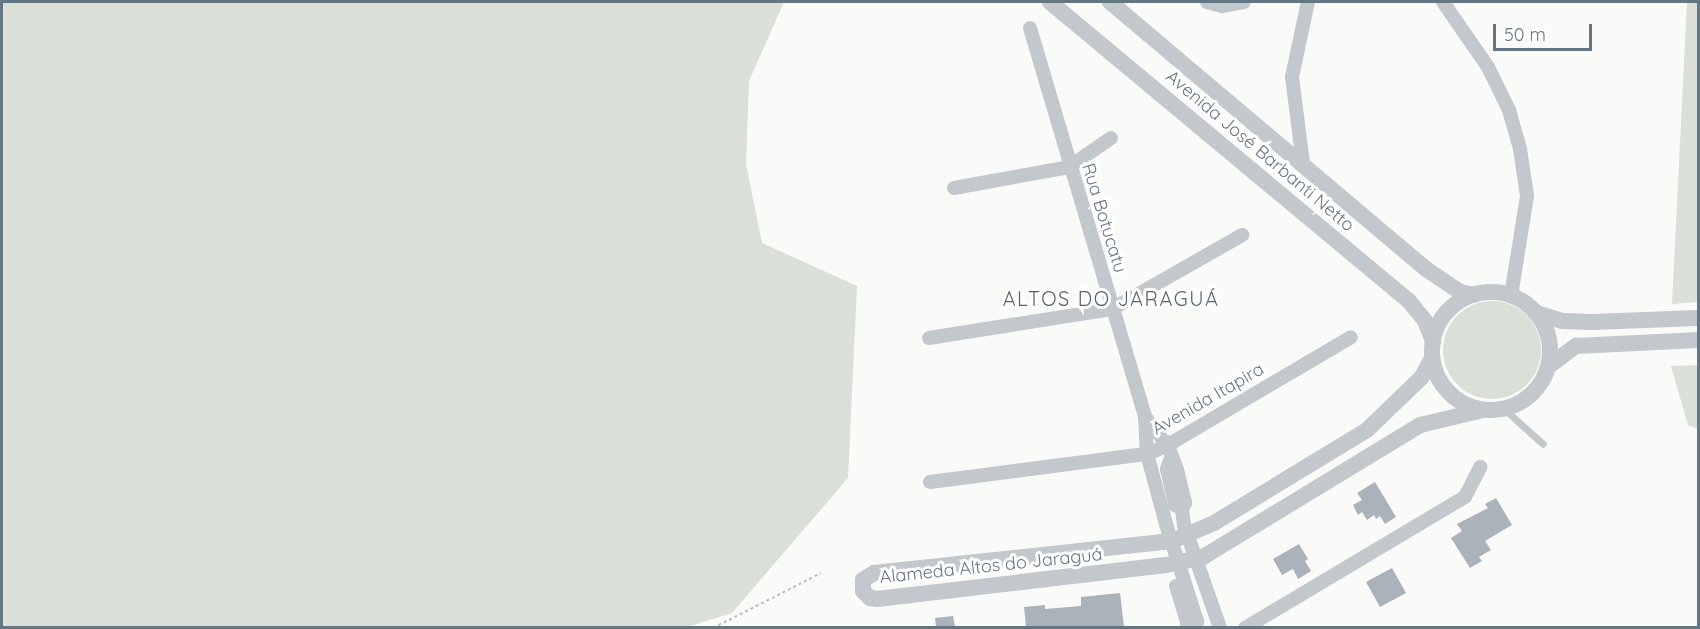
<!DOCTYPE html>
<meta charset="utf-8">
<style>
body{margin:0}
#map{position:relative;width:1700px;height:629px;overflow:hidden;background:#fafaf8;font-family:Quicksand,sans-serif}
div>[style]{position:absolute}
.green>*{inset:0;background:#dadfd7}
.round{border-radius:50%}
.building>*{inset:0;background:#aab3b9}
.path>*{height:2px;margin-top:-1px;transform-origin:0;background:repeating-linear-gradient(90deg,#bbbfc2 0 3px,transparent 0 6px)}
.service>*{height:7px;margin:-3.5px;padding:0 3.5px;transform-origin:3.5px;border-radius:3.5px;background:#c3c8cc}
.minor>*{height:14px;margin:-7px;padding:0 7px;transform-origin:7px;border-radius:7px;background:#c3c8cc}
.tertiary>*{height:16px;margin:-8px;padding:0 8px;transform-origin:8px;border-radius:8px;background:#c3c8cc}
.tertiary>.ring{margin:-8px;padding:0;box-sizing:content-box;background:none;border:16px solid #c3c8cc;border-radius:50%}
span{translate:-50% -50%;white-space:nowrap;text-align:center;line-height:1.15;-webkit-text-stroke:6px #fff;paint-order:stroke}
.street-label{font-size:18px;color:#657683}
.neighbourhood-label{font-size:20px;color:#57646e;letter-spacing:1.5px}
.frame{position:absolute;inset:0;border:3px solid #657683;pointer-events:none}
.scale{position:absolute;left:1493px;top:24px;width:99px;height:27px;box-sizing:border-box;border:3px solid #657683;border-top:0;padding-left:8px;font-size:18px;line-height:21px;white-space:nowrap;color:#657683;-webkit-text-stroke:4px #fff;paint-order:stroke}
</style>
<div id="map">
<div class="green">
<i style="clip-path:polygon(2px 2px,784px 2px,749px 81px,746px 164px,762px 243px,857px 286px,848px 478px,732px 613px,687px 627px,2px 627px)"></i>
<i style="clip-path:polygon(1687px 2px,1698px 2px,1698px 302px,1672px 304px)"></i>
<i class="round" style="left:1443px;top:301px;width:98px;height:98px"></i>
<i style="clip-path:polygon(1698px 365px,1698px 429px,1688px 425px,1671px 366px)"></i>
</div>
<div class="building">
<i style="clip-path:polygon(1375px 482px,1396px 517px,1385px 524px,1380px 516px,1376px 519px,1374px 515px,1367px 520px,1362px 512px,1358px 515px,1353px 505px,1362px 500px,1357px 493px)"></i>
<i style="clip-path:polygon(1496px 498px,1512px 525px,1485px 541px,1491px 550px,1479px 557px,1482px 561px,1470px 568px,1451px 538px,1462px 531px,1457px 524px,1488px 508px,1485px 504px)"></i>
<i style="clip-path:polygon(1299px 544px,1308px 559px,1305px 561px,1311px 571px,1298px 579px,1293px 569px,1282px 575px,1273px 559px)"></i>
<i style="clip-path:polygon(1392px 568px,1406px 593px,1380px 607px,1366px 582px)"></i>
<i style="clip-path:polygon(1120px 593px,1124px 627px,1026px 627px,1024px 607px,1045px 605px,1045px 609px,1081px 606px,1081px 597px)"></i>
<i style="clip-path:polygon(953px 616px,955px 627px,936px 627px,935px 618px)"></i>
</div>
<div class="path">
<i style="left:713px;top:628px;width:121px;rotate:-27deg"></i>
</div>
<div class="service">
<i style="left:1504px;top:409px;width:52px;rotate:41.9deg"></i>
</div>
<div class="minor">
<i style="left:1207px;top:2px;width:16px;rotate:15deg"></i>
<i style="left:1222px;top:6px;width:22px;rotate:-10deg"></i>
<i style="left:1443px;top:2px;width:79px;rotate:55.3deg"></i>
<i style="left:1488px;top:67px;width:48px;rotate:64deg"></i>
<i style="left:1509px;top:110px;width:41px;rotate:74.2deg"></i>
<i style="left:1520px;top:149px;width:48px;rotate:81.5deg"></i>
<i style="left:1527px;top:196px;width:101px;rotate:99.1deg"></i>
<i style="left:1030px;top:28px;width:406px;rotate:73.5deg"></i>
<i style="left:1145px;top:417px;width:37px;rotate:87deg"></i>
<i style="left:1147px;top:454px;width:73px;rotate:74.8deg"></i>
<i style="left:1166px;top:524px;width:102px;rotate:72.3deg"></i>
<i style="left:1197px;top:621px;width:7px;rotate:98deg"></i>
<i style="left:1303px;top:163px;width:87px;rotate:-97.3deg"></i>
<i style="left:1292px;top:77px;width:77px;rotate:-78deg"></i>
<i style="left:954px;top:188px;width:117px;rotate:-10.3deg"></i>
<i style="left:1069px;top:167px;width:51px;rotate:-34.6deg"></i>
<i style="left:929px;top:338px;width:185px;rotate:-9deg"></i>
<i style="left:1112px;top:309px;width:150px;rotate:-29.6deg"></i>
<i style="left:1145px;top:417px;width:36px;rotate:51deg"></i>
<i style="left:1168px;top:445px;width:27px;rotate:70deg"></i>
<i style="left:1177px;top:470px;width:34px;rotate:76deg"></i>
<i style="left:1185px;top:503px;width:7px;rotate:117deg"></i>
<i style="left:1182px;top:509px;width:16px;rotate:83deg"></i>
<i style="left:1184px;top:525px;width:109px;rotate:70.7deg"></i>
<i style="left:1171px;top:458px;width:12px;rotate:110deg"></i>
<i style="left:1167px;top:469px;width:37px;rotate:77deg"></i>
<i style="left:1175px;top:505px;width:8px;rotate:30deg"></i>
<i style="left:930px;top:482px;width:219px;rotate:-7.4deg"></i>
<i style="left:1147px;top:454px;width:23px;rotate:-23deg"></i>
<i style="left:1168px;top:445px;width:212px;rotate:-30.5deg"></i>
<i style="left:1176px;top:586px;width:39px;rotate:73deg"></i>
<i style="left:1187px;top:623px;width:7px;rotate:45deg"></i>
<i style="left:1245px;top:628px;width:256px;rotate:-30.8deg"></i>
<i style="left:1465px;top:497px;width:34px;rotate:-63deg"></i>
</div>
<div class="tertiary">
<i style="left:1050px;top:2px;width:467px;rotate:39.8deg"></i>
<i style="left:1409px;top:301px;width:26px;rotate:51deg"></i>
<i style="left:1425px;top:321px;width:22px;rotate:68deg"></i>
<i style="left:1110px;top:2px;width:414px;rotate:40.2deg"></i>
<i style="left:1426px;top:269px;width:41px;rotate:34.1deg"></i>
<i style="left:1460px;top:292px;width:14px;rotate:12deg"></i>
<i class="ring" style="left:1432px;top:292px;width:102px;height:102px"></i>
<i style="left:1536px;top:313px;width:27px;rotate:17deg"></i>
<i style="left:1562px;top:321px;width:30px;rotate:2deg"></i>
<i style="left:1592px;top:322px;width:106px;rotate:-2.2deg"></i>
<i style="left:1432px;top:358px;width:21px;rotate:118deg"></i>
<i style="left:1422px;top:377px;width:76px;rotate:136.1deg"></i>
<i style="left:1367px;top:430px;width:179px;rotate:148.7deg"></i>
<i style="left:1214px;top:523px;width:46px;rotate:156.8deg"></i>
<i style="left:1172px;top:541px;width:300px;rotate:173.9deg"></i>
<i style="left:874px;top:573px;width:13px;rotate:148deg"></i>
<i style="left:863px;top:580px;width:11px;rotate:90deg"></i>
<i style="left:863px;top:591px;width:10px;rotate:45deg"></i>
<i style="left:870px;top:598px;width:7px;rotate:8deg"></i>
<i style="left:877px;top:599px;width:291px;rotate:-6.7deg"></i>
<i style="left:1166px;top:565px;width:38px;rotate:-12deg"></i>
<i style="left:1203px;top:557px;width:254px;rotate:-31.3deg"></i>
<i style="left:1420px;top:425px;width:65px;rotate:-13.4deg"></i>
<i style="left:1549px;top:366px;width:34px;rotate:-37deg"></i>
<i style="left:1576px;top:346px;width:122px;rotate:-2.8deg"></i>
</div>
<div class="street-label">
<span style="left:1260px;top:151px;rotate:40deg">Avenida José Barbanti Netto</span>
<span style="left:1104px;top:218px;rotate:73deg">Rua Botucatu</span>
<span style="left:1208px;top:399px;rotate:-30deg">Avenida Itapira</span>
<span style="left:991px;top:566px;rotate:-6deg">Alameda Altos do Jaraguá</span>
</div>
<div class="neighbourhood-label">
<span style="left:1111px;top:298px">ALTOS DO JARAGUÁ</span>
</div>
<div class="frame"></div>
<div class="scale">50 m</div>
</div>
